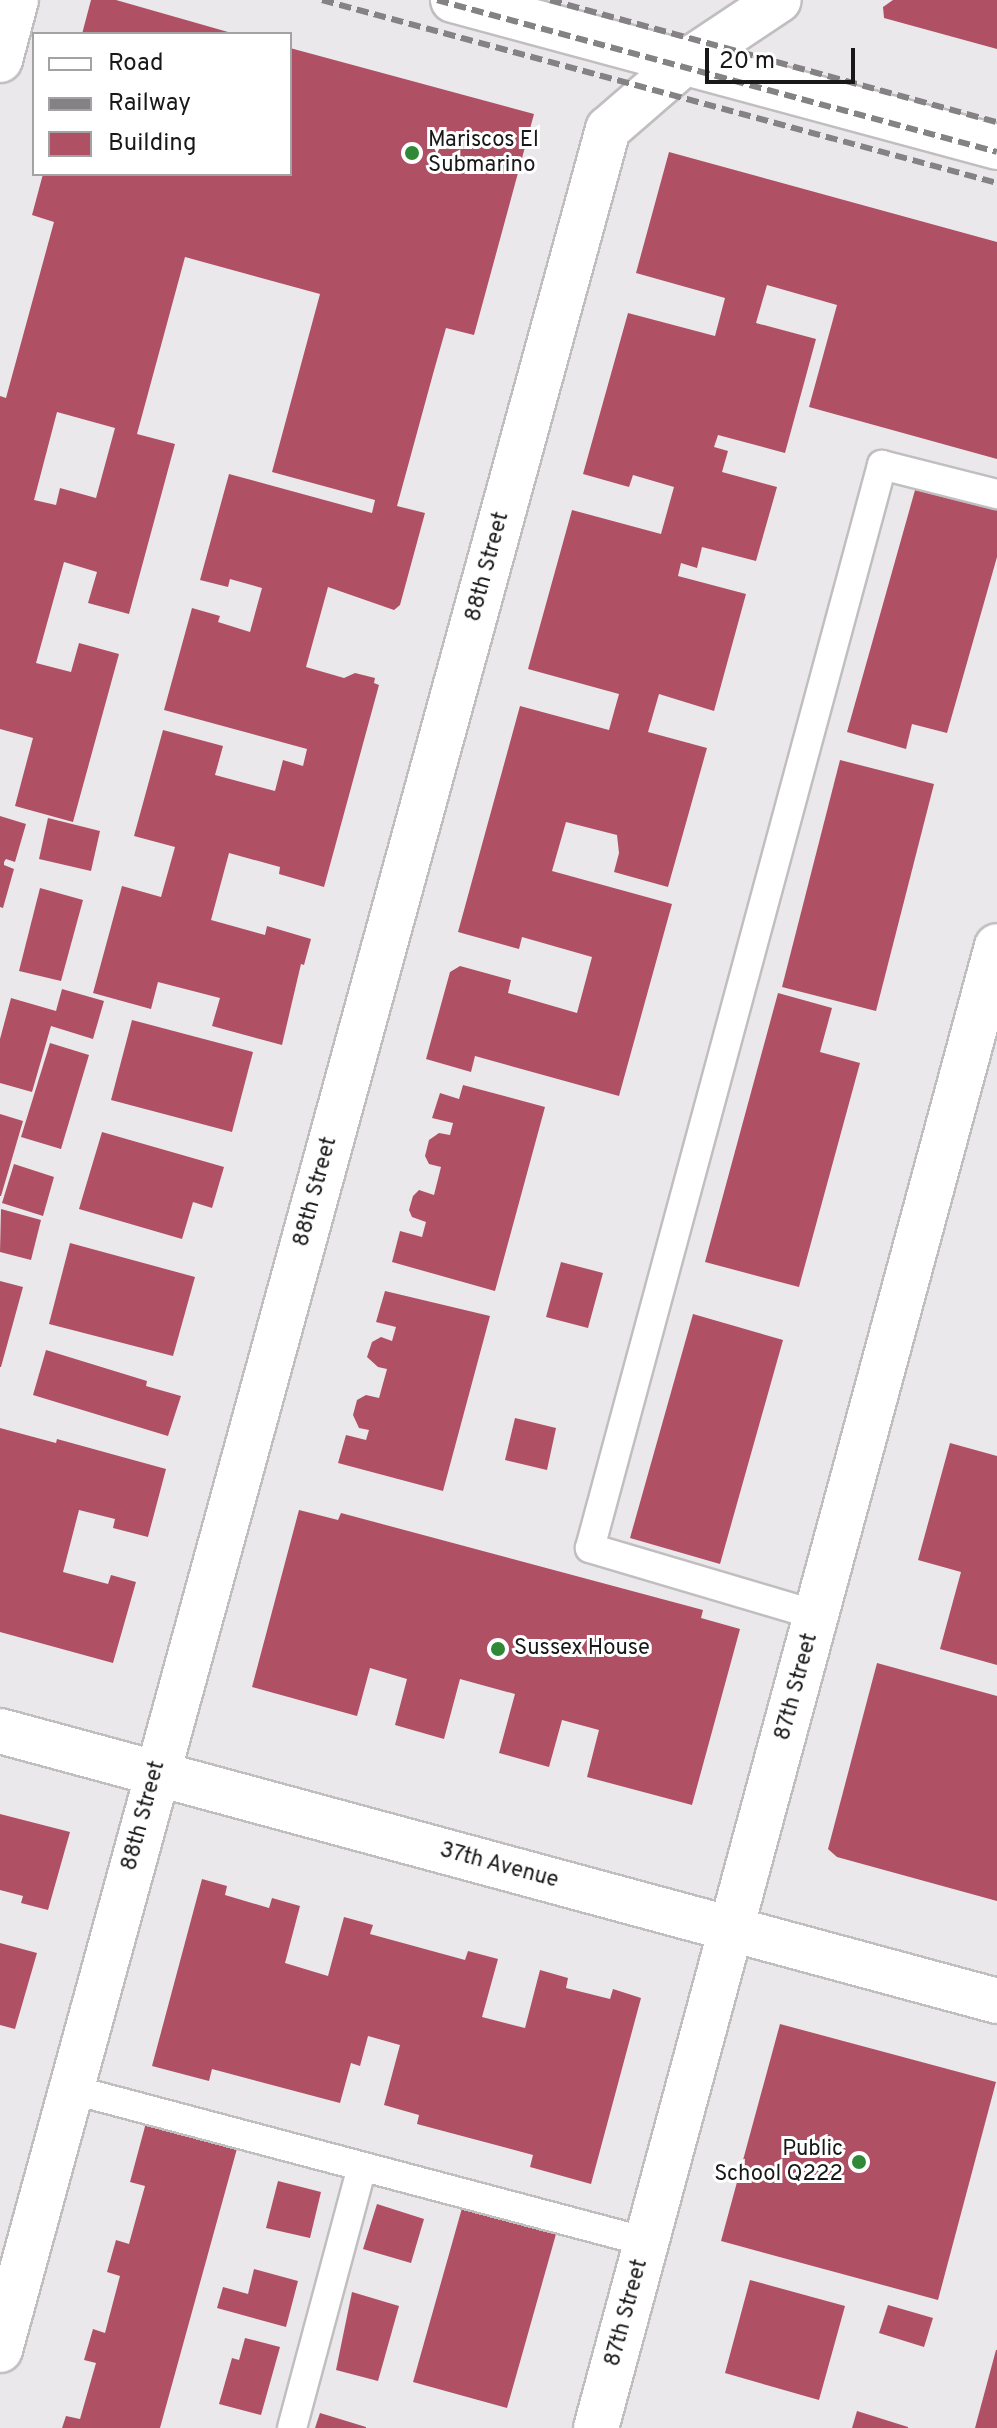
<!DOCTYPE html>
<style>
body{margin:0}
#map{position:relative;width:997px;height:2428px;overflow:hidden;background:#ebe8eb;font-family:Overpass,sans-serif}
div>[style]{position:absolute}
.building>*{inset:0;background:#b05065}
.roads{filter:drop-shadow(2px 0 #c1bec0) drop-shadow(-2px 0 #c1bec0) drop-shadow(0 2px #c1bec0) drop-shadow(0 -2px #c1bec0)}
.lane>*{height:28px;margin:-14px;padding:0 14px;transform-origin:14px;border-radius:14px;background:#fff}
.street>*{height:44px;margin:-22px;padding:0 22px;transform-origin:22px;border-radius:22px;background:#fff}
.secondary>*{height:44px;margin:-22px;padding:0 22px;transform-origin:22px;border-radius:22px;background:#fff}
.rail>*{height:6px;margin-top:-3px;transform-origin:0;background:repeating-linear-gradient(90deg,#858285 0 12px,transparent 0 18px)}
.dots>*{width:22px;height:22px;translate:-50% -50%;box-sizing:border-box;border:4px solid #fff;border-radius:50%}
span{translate:-50% -50%;white-space:nowrap;text-align:center;line-height:1.15;-webkit-text-stroke:6px #fff;paint-order:stroke}
.poi-label{font-size:22px;color:#191819}
.left{translate:0 -50%;text-align:left}
.right{translate:-100% -50%;text-align:right}
.street-label{font-size:22px;color:#191819}
.legend{position:absolute;left:32px;top:32px;width:260px;height:144px;box-sizing:border-box;background:#fff;border:2px solid #a3a3a3;margin:0;padding:10px 14px;list-style:none;font-size:24px;color:#191819}
.legend li{display:flex;align-items:center;gap:16px;height:40px}
.legend b{width:40px;border:2px solid #a3a3a3}
.scale{position:absolute;left:705px;top:48px;width:150px;height:36px;box-sizing:border-box;border:4px solid #191819;border-top:0;padding-left:10px;font-size:24px;line-height:28px;white-space:nowrap;color:#191819;-webkit-text-stroke:6px #fff;paint-order:stroke}
</style>
<div id="map">
<div class="building">
<i style="clip-path:polygon(91px 0,116px 0,235px 34px,82px 34px)"></i>
<i style="clip-path:polygon(893px 0,997px 0,997px 49px,884px 18px,883px 7px)"></i>
<i style="clip-path:polygon(evenodd,290px 48px,534px 114px,474px 335px,446px 328px,433px 374px,397px 506px,425px 513px,400px 605px,394px 610px,328px 587px,306px 667px,344px 678px,355px 673px,375px 678px,374px 683px,379px 685px,324px 887px,279px 874px,280px 867px,229px 853px,211px 920px,265px 935px,267px 926px,311px 939px,304px 965px,301px 964px,282px 1045px,212px 1026px,220px 998px,158px 982px,151px 1009px,93px 993px,122px 886px,161px 897px,175px 847px,134px 836px,163px 730px,223px 746px,215px 775px,275px 791px,283px 760px,303px 766px,307px 749px,164px 710px,192px 608px,220px 616px,218px 622px,250px 632px,262px 588px,230px 579px,228px 587px,200px 580px,229px 474px,372px 513px,375px 500px,272px 472px,320px 294px,185px 257px,137px 434px,175px 444px,129px 614px,88px 603px,97px 572px,64px 562px,36px 663px,71px 672px,79px 643px,119px 654px,73px 822px,15px 806px,33px 738px,0 729px,0 396px,6px 398px,54px 222px,32px 215px,43px 174px,290px 174px,290px 48px,57px 412px,115px 428px,96px 498px,60px 488px,56px 505px,34px 500px,57px 412px)"></i>
<i style="clip-path:polygon(669px 152px,997px 242px,997px 459px,809px 407px,837px 305px,767px 285px,756px 323px,816px 339px,785px 453px,718px 435px,714px 447px,728px 451px,722px 472px,777px 487px,756px 561px,702px 547px,697px 568px,681px 563px,678px 576px,746px 594px,714px 711px,659px 694px,648px 732px,707px 748px,668px 887px,614px 872px,619px 853px,617px 835px,566px 822px,552px 871px,672px 904px,619px 1096px,475px 1056px,471px 1072px,426px 1059px,450px 972px,460px 966px,511px 980px,508px 993px,577px 1013px,592px 957px,522px 937px,519px 949px,458px 932px,520px 706px,609px 730px,619px 694px,528px 669px,572px 510px,661px 534px,674px 487px,633px 475px,629px 487px,583px 474px,628px 313px,715px 336px,725px 298px,636px 273px)"></i>
<i style="clip-path:polygon(917px 483px,997px 505px,997px 557px,947px 733px,912px 724px,906px 749px,847px 732px)"></i>
<i style="clip-path:polygon(840px 760px,934px 784px,876px 1011px,782px 987px)"></i>
<i style="clip-path:polygon(0 816px,26px 824px,15px 862px,6px 859px,4px 862px,4px 865px,14px 869px,3px 908px,0 907px)"></i>
<i style="clip-path:polygon(48px 818px,100px 831px,91px 871px,39px 859px)"></i>
<i style="clip-path:polygon(40px 888px,83px 900px,61px 981px,19px 971px)"></i>
<i style="clip-path:polygon(62px 989px,104px 1001px,93px 1039px,51px 1026px,32px 1092px,0 1083px,0 1039px,11px 998px,56px 1011px)"></i>
<i style="clip-path:polygon(778px 993px,832px 1008px,820px 1052px,860px 1063px,799px 1287px,705px 1262px)"></i>
<i style="clip-path:polygon(132px 1020px,253px 1052px,232px 1132px,111px 1100px)"></i>
<i style="clip-path:polygon(50px 1043px,89px 1055px,61px 1149px,21px 1137px)"></i>
<i style="clip-path:polygon(463px 1085px,545px 1107px,495px 1291px,392px 1262px,400px 1231px,422px 1237px,426px 1222px,412px 1217px,409px 1210px,413px 1196px,419px 1190px,434px 1195px,441px 1167px,429px 1164px,425px 1156px,429px 1140px,439px 1133px,450px 1135px,453px 1123px,432px 1118px,440px 1093px,459px 1099px)"></i>
<i style="clip-path:polygon(0 1114px,23px 1121px,1px 1196px,0 1196px)"></i>
<i style="clip-path:polygon(102px 1132px,224px 1167px,212px 1208px,193px 1202px,182px 1239px,79px 1209px)"></i>
<i style="clip-path:polygon(14px 1164px,54px 1177px,43px 1216px,2px 1203px)"></i>
<i style="clip-path:polygon(1px 1209px,41px 1220px,31px 1260px,0 1252px)"></i>
<i style="clip-path:polygon(70px 1243px,195px 1277px,173px 1356px,49px 1324px)"></i>
<i style="clip-path:polygon(561px 1262px,603px 1273px,588px 1328px,546px 1317px)"></i>
<i style="clip-path:polygon(0 1281px,23px 1287px,1px 1367px,0 1367px)"></i>
<i style="clip-path:polygon(385px 1291px,490px 1316px,443px 1491px,338px 1463px,346px 1435px,366px 1440px,369px 1430px,359px 1428px,353px 1415px,357px 1400px,366px 1395px,379px 1398px,387px 1369px,378px 1367px,367px 1357px,372px 1342px,381px 1337px,392px 1341px,396px 1327px,376px 1322px)"></i>
<i style="clip-path:polygon(693px 1314px,783px 1340px,720px 1564px,630px 1538px)"></i>
<i style="clip-path:polygon(46px 1350px,147px 1381px,146px 1386px,181px 1396px,168px 1436px,33px 1395px)"></i>
<i style="clip-path:polygon(515px 1418px,556px 1428px,547px 1470px,505px 1460px)"></i>
<i style="clip-path:polygon(0 1428px,56px 1443px,57px 1439px,166px 1469px,148px 1537px,113px 1528px,115px 1519px,79px 1510px,63px 1572px,108px 1584px,111px 1575px,136px 1582px,113px 1663px,0 1632px)"></i>
<i style="clip-path:polygon(950px 1443px,997px 1456px,997px 1665px,940px 1649px,961px 1572px,918px 1560px)"></i>
<i style="clip-path:polygon(299px 1510px,338px 1520px,341px 1513px,703px 1610px,701px 1618px,740px 1629px,692px 1805px,587px 1777px,599px 1730px,562px 1720px,549px 1767px,499px 1753px,515px 1694px,460px 1679px,444px 1739px,395px 1725px,407px 1679px,370px 1668px,357px 1716px,252px 1687px)"></i>
<i style="clip-path:polygon(877px 1663px,997px 1696px,997px 1901px,837px 1857px,828px 1849px)"></i>
<i style="clip-path:polygon(0 1814px,70px 1832px,48px 1910px,21px 1903px,23px 1896px,0 1890px)"></i>
<i style="clip-path:polygon(202px 1879px,227px 1886px,225px 1895px,269px 1908px,272px 1898px,300px 1906px,285px 1963px,328px 1976px,344px 1917px,373px 1925px,370px 1934px,465px 1960px,468px 1951px,498px 1959px,482px 2017px,525px 2028px,540px 1970px,568px 1978px,566px 1988px,610px 1999px,613px 1989px,641px 1998px,591px 2184px,530px 2167px,533px 2155px,417px 2124px,419px 2115px,384px 2105px,400px 2045px,368px 2036px,360px 2066px,351px 2063px,340px 2103px,212px 2069px,209px 2081px,152px 2066px)"></i>
<i style="clip-path:polygon(0 1943px,37px 1953px,15px 2029px,0 2025px)"></i>
<i style="clip-path:polygon(780px 2024px,996px 2082px,938px 2300px,721px 2241px)"></i>
<i style="clip-path:polygon(147px 2119px,238px 2145px,160px 2428px,62px 2428px,66px 2416px,80px 2419px,96px 2363px,84px 2360px,93px 2329px,105px 2333px,120px 2276px,107px 2272px,116px 2240px,129px 2244px,145px 2186px,130px 2182px)"></i>
<i style="clip-path:polygon(278px 2181px,321px 2192px,310px 2238px,266px 2228px)"></i>
<i style="clip-path:polygon(464px 2201px,558px 2227px,507px 2408px,413px 2382px)"></i>
<i style="clip-path:polygon(377px 2204px,424px 2219px,411px 2263px,363px 2249px)"></i>
<i style="clip-path:polygon(254px 2269px,298px 2281px,286px 2327px,217px 2308px,223px 2287px,248px 2294px)"></i>
<i style="clip-path:polygon(750px 2280px,845px 2306px,819px 2400px,725px 2373px)"></i>
<i style="clip-path:polygon(352px 2292px,399px 2306px,378px 2381px,336px 2370px)"></i>
<i style="clip-path:polygon(888px 2305px,933px 2318px,924px 2347px,879px 2333px)"></i>
<i style="clip-path:polygon(245px 2338px,280px 2347px,261px 2415px,219px 2404px,232px 2358px,239px 2360px)"></i>
<i style="clip-path:polygon(997px 2350px,997px 2428px,975px 2428px,996px 2350px)"></i>
<i style="clip-path:polygon(857px 2411px,908px 2427px,908px 2428px,852px 2428px)"></i>
<i style="clip-path:polygon(320px 2413px,366px 2427px,366px 2428px,315px 2428px)"></i>
</div>
<div class="roads">
<div class="lane">
<i style="left:816px;top:1615px;width:236px;rotate:-163.5deg"></i>
<i style="left:590px;top:1548px;width:1122px;rotate:-74.91deg"></i>
<i style="left:882px;top:465px;width:119px;rotate:14.2deg"></i>
<i style="left:70px;top:2089px;width:597px;rotate:14.85deg"></i>
<i style="left:292px;top:2428px;width:270px;rotate:-75deg"></i>
</div>
<div class="street">
<i style="left:0;top:60px;width:62px;rotate:-75.1deg"></i>
<i style="left:0;top:1731px;width:1033px;rotate:15.15deg"></i>
<i style="left:0;top:2350px;width:2303px;rotate:-74.69deg"></i>
<i style="left:608px;top:129px;width:99px;rotate:-40.9deg"></i>
<i style="left:683px;top:64px;width:115px;rotate:-33.7deg"></i>
<i style="left:596px;top:2428px;width:1535px;rotate:-74.86deg"></i>
</div>
<div class="secondary">
<i style="left:453px;top:0;width:564px;rotate:15.12deg"></i>
</div>
</div>
<div class="rail">
<i style="left:322px;top:0;width:699px;rotate:15.17deg"></i>
<i style="left:437px;top:0;width:580px;rotate:15.19deg"></i>
<i style="left:550px;top:0;width:463px;rotate:15.3deg"></i>
</div>
<div class="dots">
<i style="left:412px;top:153px;background:#318938"></i>
<i style="left:498px;top:1649px;background:#318938"></i>
<i style="left:859px;top:2162px;background:#318938"></i>
</div>
<div class="poi-label">
<span class="left" style="left:428px;top:153px">Mariscos El<br>Submarino</span>
<span class="left" style="left:514px;top:1649px">Sussex House</span>
<span class="right" style="left:843px;top:2162px">Public<br>School Q222</span>
</div>
<div class="street-label">
<span style="left:488px;top:567px;rotate:-75deg">88th Street</span>
<span style="left:316px;top:1192px;rotate:-75deg">88th Street</span>
<span style="left:797px;top:1687px;rotate:-75deg">87th Street</span>
<span style="left:144px;top:1816px;rotate:-75deg">88th Street</span>
<span style="left:499px;top:1866px;rotate:15deg">37th Avenue</span>
<span style="left:627px;top:2313px;rotate:-75deg">87th Street</span>
</div>
<ul class="legend">
<li><b style="height:10px;background:#fff"></b>Road</li>
<li><b style="height:10px;background:#858285"></b>Railway</li>
<li><b style="height:22px;background:#b05065"></b>Building</li>
</ul>
<div class="scale">20 m</div>
</div>
